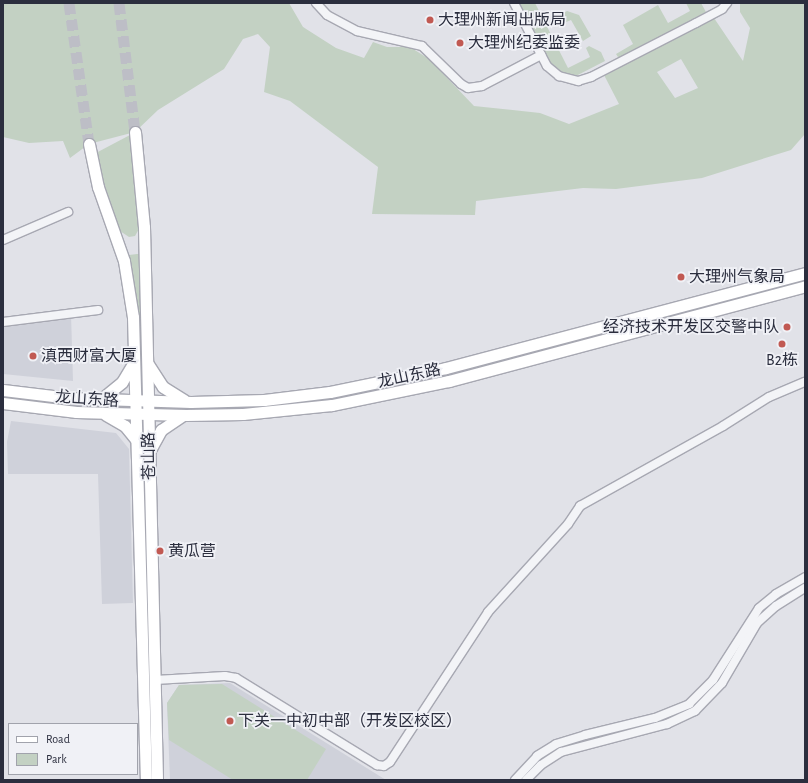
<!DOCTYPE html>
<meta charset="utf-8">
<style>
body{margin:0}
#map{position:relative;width:808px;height:783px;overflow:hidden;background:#e1e2e8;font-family:"Alegreya Sans","Noto Sans SC",sans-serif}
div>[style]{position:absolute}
.built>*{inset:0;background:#cfd1da}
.green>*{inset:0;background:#c3d1c3}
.secondary-tunnel>*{height:11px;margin-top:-5.5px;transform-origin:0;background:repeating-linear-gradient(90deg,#bdbec6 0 11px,transparent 0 16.5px)}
.roads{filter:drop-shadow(1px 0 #a7a8b2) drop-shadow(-1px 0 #a7a8b2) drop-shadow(0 1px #a7a8b2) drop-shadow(0 -1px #a7a8b2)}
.street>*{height:8px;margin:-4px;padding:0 4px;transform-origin:4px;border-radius:4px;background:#f3f4f7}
.secondary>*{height:11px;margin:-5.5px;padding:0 5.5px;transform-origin:5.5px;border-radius:5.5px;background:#fff}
.dots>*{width:11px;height:11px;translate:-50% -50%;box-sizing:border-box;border:2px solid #f0f1f6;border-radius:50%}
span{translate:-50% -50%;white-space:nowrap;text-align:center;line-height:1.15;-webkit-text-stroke:3.5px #f0f1f6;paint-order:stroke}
.poi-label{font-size:16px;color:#2b2e3e}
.left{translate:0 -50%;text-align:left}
.right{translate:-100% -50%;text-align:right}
.street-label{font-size:16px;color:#2b2e3e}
.frame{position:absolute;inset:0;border:4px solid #2b2e3e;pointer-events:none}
.legend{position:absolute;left:8px;top:723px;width:130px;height:52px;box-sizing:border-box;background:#f0f1f6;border:1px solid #a1a3ac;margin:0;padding:5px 7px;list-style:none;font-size:12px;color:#2b2e3e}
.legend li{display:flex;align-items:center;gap:8px;height:20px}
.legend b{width:20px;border:1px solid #a1a3ac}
</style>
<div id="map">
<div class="built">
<i style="clip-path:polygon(71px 314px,73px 381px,3px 374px,3px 324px)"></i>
<i style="clip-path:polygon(11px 421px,116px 433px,129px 449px,133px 603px,102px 604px,98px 474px,8px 474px,7px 442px)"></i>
<i style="clip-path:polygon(230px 683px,386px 780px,170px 780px,167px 703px,179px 685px)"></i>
</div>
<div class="green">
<i style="clip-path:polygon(evenodd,3px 3px,289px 3px,303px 27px,336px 48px,364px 58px,373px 42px,387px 47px,410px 47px,429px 59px,474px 106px,540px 113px,569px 124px,619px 104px,604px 75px,714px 18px,743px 61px,750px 28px,740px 12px,740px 3px,805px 3px,805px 134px,791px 150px,702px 178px,616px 189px,583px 188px,476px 201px,475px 215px,372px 214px,378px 167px,290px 101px,264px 92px,270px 47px,258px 34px,243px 39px,224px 69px,158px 110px,135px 132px,89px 144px,70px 158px,63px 141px,29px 143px,3px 137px,3px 3px,681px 59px,698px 88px,675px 98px,657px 72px,681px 59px)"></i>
<i style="clip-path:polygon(518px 3px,535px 3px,568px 68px,590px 57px,586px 48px,589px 46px,601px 52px,605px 61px,572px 78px,554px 71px)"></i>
<i style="clip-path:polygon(686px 3px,701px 3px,706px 12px,620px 60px,616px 54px,633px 44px,623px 25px,658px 5px,668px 23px,690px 11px)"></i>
<i style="clip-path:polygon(567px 11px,579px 15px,591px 36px,583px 41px,571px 20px,564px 23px,560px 15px)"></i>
<i style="clip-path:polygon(130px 135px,139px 229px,135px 236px,129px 237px,120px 231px,94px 154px)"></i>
<i style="clip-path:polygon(137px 254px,140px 254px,143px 361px,140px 359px,137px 307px,128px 260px,129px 255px)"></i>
<i style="clip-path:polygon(222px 684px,326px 749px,307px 780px,233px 780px,169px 740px,167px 703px,179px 685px)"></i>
</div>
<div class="secondary-tunnel">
<i style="left:69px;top:3px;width:142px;rotate:81.9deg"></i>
<i style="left:119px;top:3px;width:130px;rotate:82.9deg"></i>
</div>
<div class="roads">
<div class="street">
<i style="left:316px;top:3px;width:16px;rotate:47deg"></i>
<i style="left:327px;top:15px;width:34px;rotate:28deg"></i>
<i style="left:357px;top:31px;width:67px;rotate:13deg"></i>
<i style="left:422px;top:46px;width:54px;rotate:44.3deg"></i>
<i style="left:461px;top:84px;width:8px;rotate:30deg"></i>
<i style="left:468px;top:88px;width:14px;rotate:-8deg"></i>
<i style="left:482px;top:86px;width:67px;rotate:-27.7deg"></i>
<i style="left:514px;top:3px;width:71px;rotate:62.4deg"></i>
<i style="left:547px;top:66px;width:16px;rotate:40deg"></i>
<i style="left:559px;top:76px;width:20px;rotate:15deg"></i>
<i style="left:578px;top:81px;width:14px;rotate:-17deg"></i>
<i style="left:591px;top:77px;width:118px;rotate:-27.2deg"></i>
<i style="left:696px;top:23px;width:30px;rotate:-28deg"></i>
<i style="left:722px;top:9px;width:8px;rotate:-50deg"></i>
<i style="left:3px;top:240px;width:71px;rotate:-23.3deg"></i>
<i style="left:3px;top:322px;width:96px;rotate:-7.2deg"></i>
<i style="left:155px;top:680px;width:70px;rotate:-3.3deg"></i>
<i style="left:225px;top:676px;width:11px;rotate:10deg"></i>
<i style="left:236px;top:678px;width:166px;rotate:31.7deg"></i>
<i style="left:377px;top:765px;width:7px;rotate:8deg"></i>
<i style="left:384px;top:766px;width:7px;rotate:-34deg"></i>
<i style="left:390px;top:762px;width:179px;rotate:-56.8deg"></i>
<i style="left:488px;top:612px;width:119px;rotate:-47.7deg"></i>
<i style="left:568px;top:524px;width:22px;rotate:-56deg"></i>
<i style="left:580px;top:506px;width:164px;rotate:-29.2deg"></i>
<i style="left:723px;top:426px;width:54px;rotate:-32.2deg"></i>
<i style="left:769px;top:397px;width:39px;rotate:-23deg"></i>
<i style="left:515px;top:780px;width:33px;rotate:-47deg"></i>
<i style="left:537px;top:756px;width:22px;rotate:-32deg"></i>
<i style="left:556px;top:744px;width:30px;rotate:-17deg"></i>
<i style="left:585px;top:735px;width:72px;rotate:-13.7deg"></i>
<i style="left:655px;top:718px;width:37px;rotate:-22deg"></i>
<i style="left:689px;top:704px;width:34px;rotate:-45deg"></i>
<i style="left:713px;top:680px;width:85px;rotate:-57.4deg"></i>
<i style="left:759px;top:608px;width:22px;rotate:-39deg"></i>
<i style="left:776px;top:594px;width:34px;rotate:-30deg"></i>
<i style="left:526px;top:780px;width:21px;rotate:-45deg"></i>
<i style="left:541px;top:765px;width:24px;rotate:-33deg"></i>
<i style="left:561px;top:752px;width:110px;rotate:-14.8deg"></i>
<i style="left:667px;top:724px;width:31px;rotate:-25deg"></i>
<i style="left:695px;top:711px;width:39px;rotate:-46deg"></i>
<i style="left:722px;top:683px;width:69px;rotate:-59.7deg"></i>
<i style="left:757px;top:623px;width:25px;rotate:-42deg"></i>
<i style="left:776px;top:606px;width:34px;rotate:-32deg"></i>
</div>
<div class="secondary">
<i style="left:135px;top:132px;width:95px;rotate:84.6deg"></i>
<i style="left:144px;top:227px;width:553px;rotate:88.65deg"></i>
<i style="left:89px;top:144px;width:44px;rotate:78.2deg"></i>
<i style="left:98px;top:187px;width:78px;rotate:70.6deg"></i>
<i style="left:124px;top:261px;width:57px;rotate:80.9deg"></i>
<i style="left:133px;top:317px;width:463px;rotate:88.4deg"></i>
<i style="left:148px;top:364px;width:27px;rotate:57deg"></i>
<i style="left:163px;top:387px;width:25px;rotate:32deg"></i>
<i style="left:3px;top:390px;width:67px;rotate:6.8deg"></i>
<i style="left:70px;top:398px;width:121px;rotate:1.9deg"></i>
<i style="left:191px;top:402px;width:73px;rotate:-1.6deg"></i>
<i style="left:264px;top:400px;width:66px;rotate:-6.9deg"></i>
<i style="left:330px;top:392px;width:118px;rotate:-11.7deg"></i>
<i style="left:446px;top:368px;width:371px;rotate:-14.8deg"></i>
<i style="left:100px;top:400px;width:28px;rotate:-39deg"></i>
<i style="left:122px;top:382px;width:23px;rotate:-59deg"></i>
<i style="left:3px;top:403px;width:74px;rotate:7deg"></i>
<i style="left:76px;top:412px;width:110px;rotate:1.6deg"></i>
<i style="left:186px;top:415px;width:57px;rotate:-1deg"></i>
<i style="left:243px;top:414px;width:89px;rotate:-5.8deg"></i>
<i style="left:332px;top:405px;width:119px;rotate:-11.6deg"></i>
<i style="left:449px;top:381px;width:368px;rotate:-14.9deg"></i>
<i style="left:106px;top:415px;width:22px;rotate:30deg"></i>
<i style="left:125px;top:426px;width:19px;rotate:51deg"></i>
<i style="left:150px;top:450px;width:23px;rotate:-61deg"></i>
<i style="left:161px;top:430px;width:25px;rotate:-34deg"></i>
</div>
</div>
<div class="dots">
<i style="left:430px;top:20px;background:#c15952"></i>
<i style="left:460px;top:43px;background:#c15952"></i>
<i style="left:681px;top:277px;background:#c15952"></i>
<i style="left:787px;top:327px;background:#c15952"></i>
<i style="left:782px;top:344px;background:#c15952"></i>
<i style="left:33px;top:356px;background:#c15952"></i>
<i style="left:160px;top:551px;background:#c15952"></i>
<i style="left:230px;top:721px;background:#c15952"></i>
</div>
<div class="poi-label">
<span class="left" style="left:438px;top:20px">大理州新闻出版局</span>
<span class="left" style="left:468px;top:43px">大理州纪委监委</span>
<span class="left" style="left:689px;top:277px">大理州气象局</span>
<span class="right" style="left:779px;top:327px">经济技术开发区交警中队</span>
<span class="left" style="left:41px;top:356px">滇西财富大厦</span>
<span style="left:782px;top:360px">B2栋</span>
<span class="left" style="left:168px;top:551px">黄瓜营</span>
<span class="left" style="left:238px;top:721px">下关一中初中部（开发区校区）</span>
</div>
<div class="street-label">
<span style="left:409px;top:376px;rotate:-12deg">龙山东路</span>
<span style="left:87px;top:399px;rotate:4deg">龙山东路</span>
<span style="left:149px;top:456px;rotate:-91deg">苍山路</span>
</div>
<div class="frame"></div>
<ul class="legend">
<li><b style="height:5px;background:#fff"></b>Road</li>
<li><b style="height:11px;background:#c3d1c3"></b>Park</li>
</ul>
</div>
